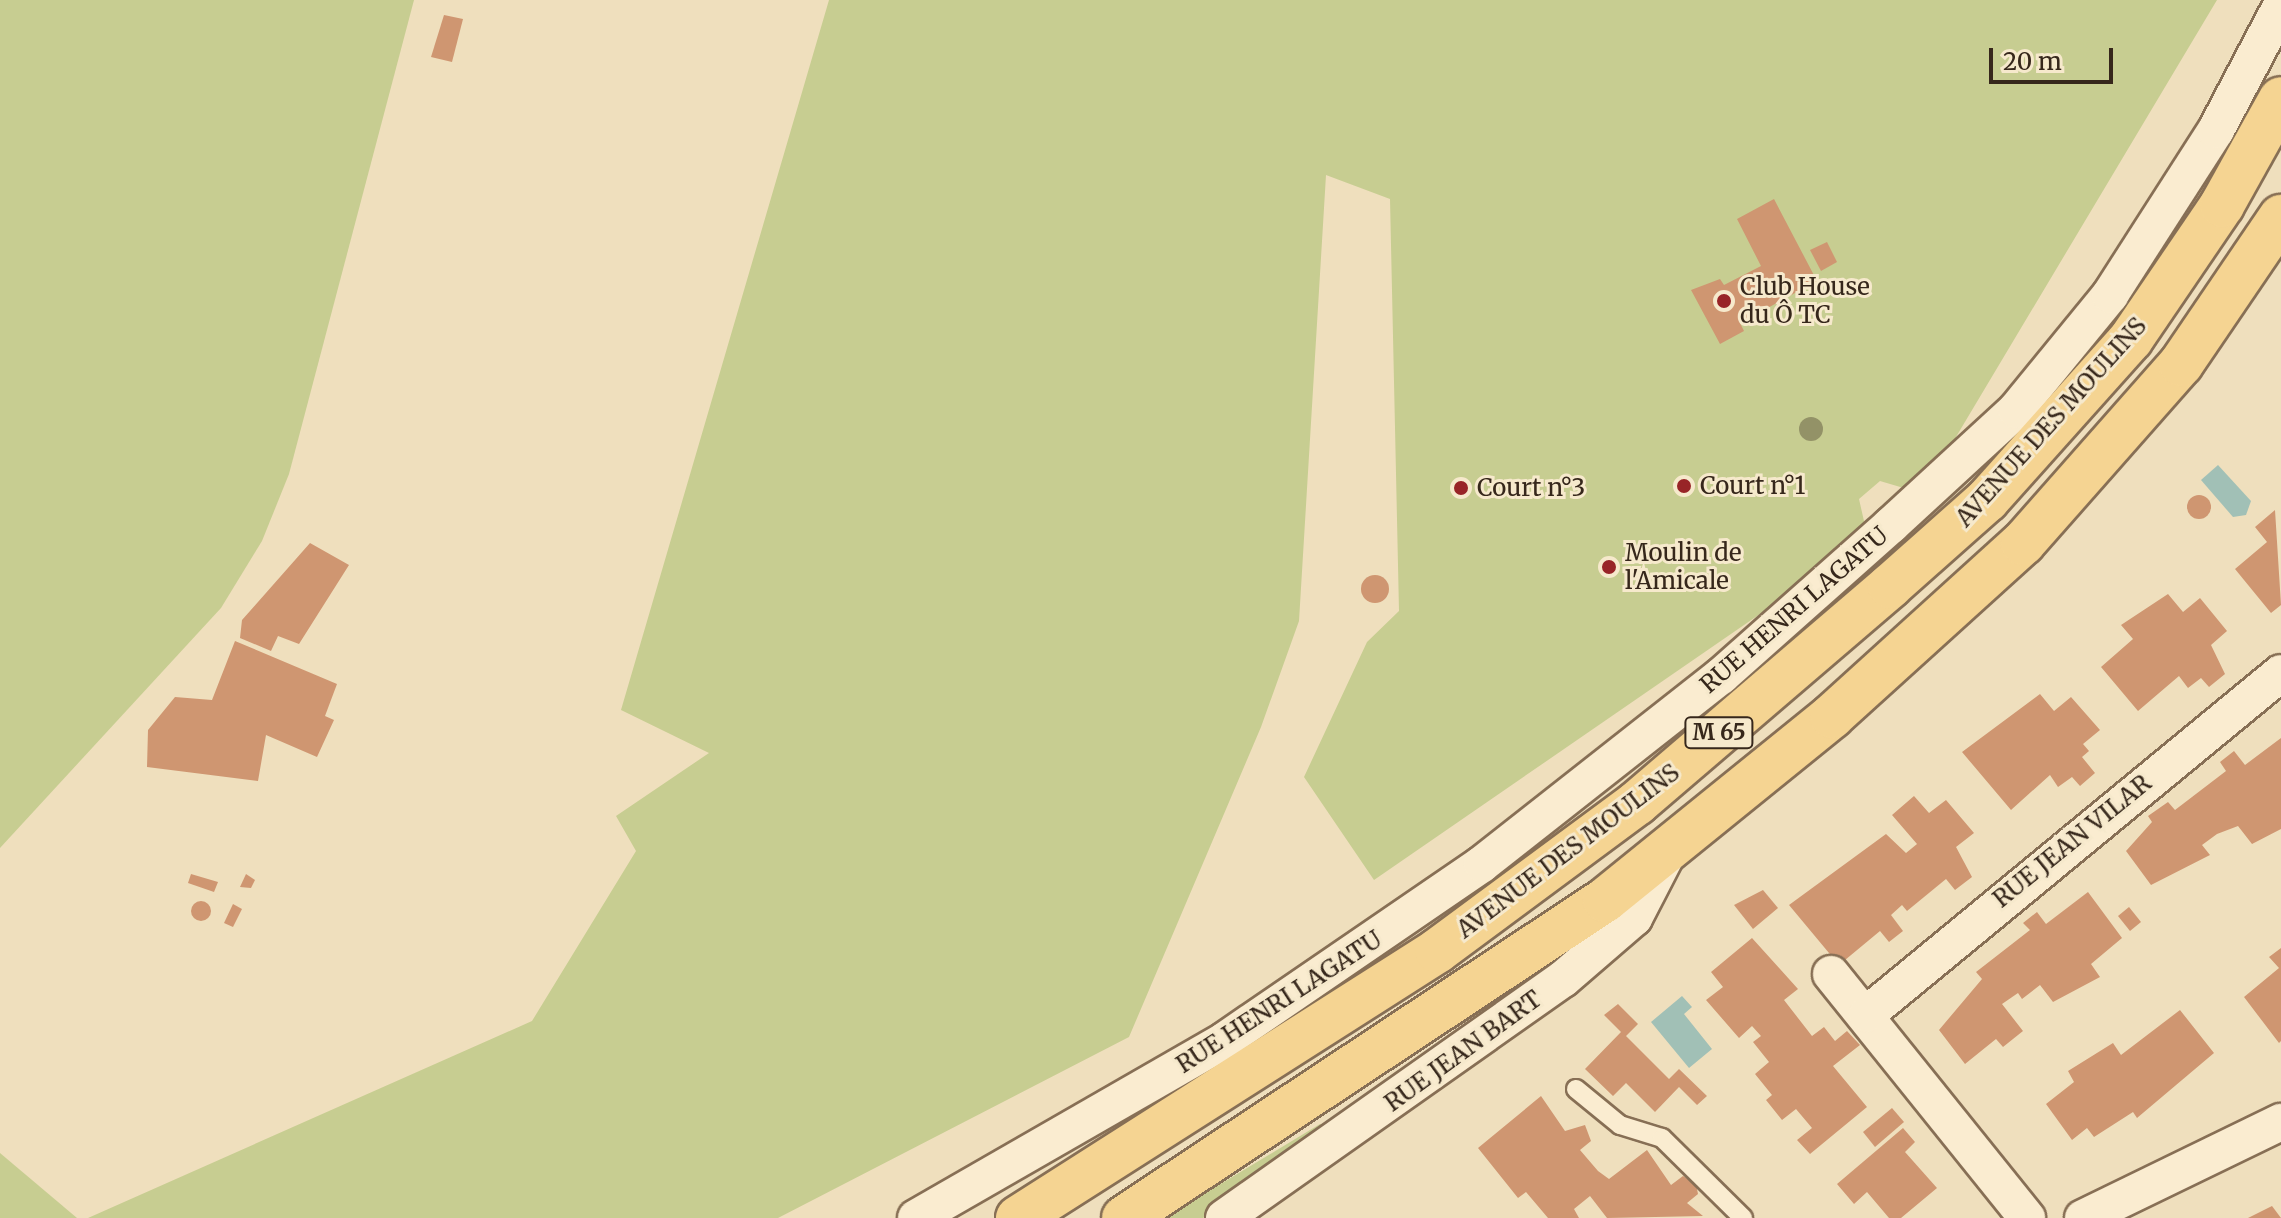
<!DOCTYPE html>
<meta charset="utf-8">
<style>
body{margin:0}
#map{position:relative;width:2281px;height:1218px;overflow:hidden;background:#efdfbd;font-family:Merriweather,serif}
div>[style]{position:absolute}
.green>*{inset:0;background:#c7cd91}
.water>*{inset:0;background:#a1c0b6}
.building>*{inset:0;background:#cf9671}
.round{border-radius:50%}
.roads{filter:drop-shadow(2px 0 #876f55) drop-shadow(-2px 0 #876f55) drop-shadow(0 2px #876f55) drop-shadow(0 -2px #876f55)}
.lane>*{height:18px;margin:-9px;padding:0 9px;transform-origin:9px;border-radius:9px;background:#faecd0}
.street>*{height:36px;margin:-18px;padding:0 18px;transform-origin:18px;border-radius:18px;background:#faecd0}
.primary>*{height:44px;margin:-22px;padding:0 22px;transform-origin:22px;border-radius:22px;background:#f5d492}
.trees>*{width:24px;height:24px;margin:-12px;border-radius:50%;background:#939267}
.dots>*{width:22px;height:22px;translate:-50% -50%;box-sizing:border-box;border:4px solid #f6e9cc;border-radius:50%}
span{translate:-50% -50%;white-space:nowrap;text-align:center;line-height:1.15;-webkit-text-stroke:6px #f6e9cc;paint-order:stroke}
.shield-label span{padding:2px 6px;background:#f6e9cc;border:2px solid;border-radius:6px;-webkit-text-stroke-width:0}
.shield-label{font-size:22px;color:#36271b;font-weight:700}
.poi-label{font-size:24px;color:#36271b}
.left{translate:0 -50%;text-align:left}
.street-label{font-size:24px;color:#36271b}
.scale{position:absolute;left:1989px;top:48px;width:124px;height:36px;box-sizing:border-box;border:4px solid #36271b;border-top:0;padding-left:10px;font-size:24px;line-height:28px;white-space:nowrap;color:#36271b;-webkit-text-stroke:6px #f6e9cc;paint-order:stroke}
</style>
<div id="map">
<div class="green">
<i style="clip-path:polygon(0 0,414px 0,289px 474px,262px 541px,221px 608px,0 848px)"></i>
<i style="clip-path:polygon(829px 0,2217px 0,1947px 452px,1907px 489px,1880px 481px,1859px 499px,1866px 530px,1773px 605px,1374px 880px,1304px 777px,1367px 642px,1399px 611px,1390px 199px,1326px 175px,1299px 621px,1261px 727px,1129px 1037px,778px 1218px,88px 1218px,532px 1021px,636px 851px,616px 816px,709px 753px,621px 710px)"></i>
<i style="clip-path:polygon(1320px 1124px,1326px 1127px,1313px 1145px,1203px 1218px,1164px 1218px)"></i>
<i style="clip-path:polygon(0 1153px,77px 1218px,0 1218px)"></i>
</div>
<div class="water">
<i style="clip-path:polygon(2218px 465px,2251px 501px,2246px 515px,2233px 517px,2201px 480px)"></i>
<i style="clip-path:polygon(1682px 996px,1692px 1007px,1684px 1014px,1712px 1049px,1689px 1068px,1651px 1022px)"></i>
</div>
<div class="building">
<i style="clip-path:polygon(444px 15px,463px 19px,452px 62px,431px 57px)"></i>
<i style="clip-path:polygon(1774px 199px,1817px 281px,1740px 323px,1744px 331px,1720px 344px,1691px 290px,1720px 279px,1724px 285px,1761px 266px,1737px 219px)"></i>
<i style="clip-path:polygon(1827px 242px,1837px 262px,1821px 271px,1810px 250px)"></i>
<i class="round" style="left:2187px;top:495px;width:24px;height:24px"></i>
<i style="clip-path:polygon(2275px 510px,2281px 605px,2271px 613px,2235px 569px,2267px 542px,2255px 527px)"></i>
<i style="clip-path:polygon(310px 543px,349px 565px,299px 644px,278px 636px,271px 651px,240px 638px,242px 620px)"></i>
<i class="round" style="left:1361px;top:575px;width:28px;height:28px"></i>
<i style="clip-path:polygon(2168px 594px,2183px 612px,2200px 598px,2227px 631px,2211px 645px,2225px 674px,2209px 687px,2201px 678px,2188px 688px,2179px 676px,2138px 711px,2101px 667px,2133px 639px,2121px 625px)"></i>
<i style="clip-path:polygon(235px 641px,337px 684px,325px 716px,334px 720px,317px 757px,266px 735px,258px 781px,147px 767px,148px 730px,175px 697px,212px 700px)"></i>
<i style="clip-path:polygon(2040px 694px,2054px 711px,2071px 697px,2100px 730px,2083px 744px,2089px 751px,2082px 757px,2095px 773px,2080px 786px,2072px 777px,2058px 787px,2050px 775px,2011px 810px,1962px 752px)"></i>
<i style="clip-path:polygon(2281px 738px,2281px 829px,2252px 844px,2238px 826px,2217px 834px,2202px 845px,2210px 855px,2151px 885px,2126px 851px,2152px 822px,2148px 816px,2168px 802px,2175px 810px,2226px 771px,2220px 762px,2234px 751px,2245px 765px)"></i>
<i style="clip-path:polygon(1914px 796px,1929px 813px,1946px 800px,1974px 833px,1956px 847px,1972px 877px,1955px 890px,1946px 879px,1907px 911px,1902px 905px,1891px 915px,1903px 931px,1889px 942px,1880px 931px,1839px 965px,1789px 905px,1886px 834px,1906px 853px,1917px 844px,1892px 815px)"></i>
<i style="clip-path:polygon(191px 874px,218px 882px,214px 892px,188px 883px)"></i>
<i style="clip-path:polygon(246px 874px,255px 880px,251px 888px,240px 887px)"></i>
<i style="clip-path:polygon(1763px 890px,1778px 908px,1753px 929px,1734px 905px)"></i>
<i style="clip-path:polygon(2088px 892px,2122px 938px,2091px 964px,2100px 977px,2053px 1002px,2040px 985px,2022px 999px,2018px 993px,2002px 1004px,2023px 1031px,2003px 1047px,1996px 1039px,1965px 1064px,1939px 1030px,1982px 979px,1976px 972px,2030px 930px,2023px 923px,2037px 912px,2046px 924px)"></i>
<i class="round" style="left:191px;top:901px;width:20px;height:20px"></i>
<i style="clip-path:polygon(233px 904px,242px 909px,233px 927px,224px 923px)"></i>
<i style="clip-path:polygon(2129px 907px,2141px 922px,2130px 931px,2118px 916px)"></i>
<i style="clip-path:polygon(1752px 938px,1798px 989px,1784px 1000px,1812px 1036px,1824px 1027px,1835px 1041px,1847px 1031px,1860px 1045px,1833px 1066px,1867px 1107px,1810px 1154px,1797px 1140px,1812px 1128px,1796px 1109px,1782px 1120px,1766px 1100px,1772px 1095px,1755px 1074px,1769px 1062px,1753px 1042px,1761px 1036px,1752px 1026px,1739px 1038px,1706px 1000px,1723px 987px,1711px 972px)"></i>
<i style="clip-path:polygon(2281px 948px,2281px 1041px,2279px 1043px,2244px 997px,2279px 968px,2269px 957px)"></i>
<i style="clip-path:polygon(1618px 1004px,1638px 1024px,1626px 1036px,1669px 1079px,1679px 1069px,1707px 1096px,1697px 1105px,1679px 1087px,1655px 1112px,1626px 1083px,1613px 1096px,1585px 1069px,1621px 1032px,1604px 1015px)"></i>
<i style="clip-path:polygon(2180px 1010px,2214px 1053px,2137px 1118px,2133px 1112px,2094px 1137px,2087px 1128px,2072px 1140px,2046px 1104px,2074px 1082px,2068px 1071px,2113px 1043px,2121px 1055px)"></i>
<i style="clip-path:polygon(1541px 1096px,1565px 1131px,1585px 1125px,1591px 1141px,1580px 1150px,1598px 1171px,1609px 1179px,1647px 1150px,1671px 1185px,1683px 1176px,1696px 1184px,1698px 1194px,1687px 1203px,1703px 1216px,1607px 1218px,1590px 1196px,1574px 1209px,1579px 1218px,1548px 1218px,1526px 1192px,1518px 1198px,1478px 1148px)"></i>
<i style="clip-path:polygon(1892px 1108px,1904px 1122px,1875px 1147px,1863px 1132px)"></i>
<i style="clip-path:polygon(1903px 1128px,1915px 1142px,1905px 1152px,1937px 1188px,1901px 1218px,1889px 1218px,1867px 1192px,1854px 1204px,1837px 1184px)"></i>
<i style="clip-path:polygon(2272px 1206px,2281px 1218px,2248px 1218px)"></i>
</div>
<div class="roads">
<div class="lane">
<i style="left:1576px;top:1089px;width:57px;rotate:39.3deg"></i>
<i style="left:1620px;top:1125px;width:44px;rotate:17.2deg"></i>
<i style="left:1662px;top:1138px;width:114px;rotate:44.6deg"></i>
</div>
<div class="street">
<i style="left:1831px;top:974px;width:313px;rotate:51.2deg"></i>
<i style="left:1867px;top:1014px;width:536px;rotate:-39.48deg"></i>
<i style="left:916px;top:1218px;width:357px;rotate:-29.9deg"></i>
<i style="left:1225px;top:1040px;width:311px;rotate:-34.4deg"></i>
<i style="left:1482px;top:864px;width:304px;rotate:-38.2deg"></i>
<i style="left:1721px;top:676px;width:227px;rotate:-41.6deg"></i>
<i style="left:1891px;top:525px;width:170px;rotate:-42.6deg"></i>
<i style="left:2016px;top:410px;width:149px;rotate:-50.7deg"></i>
<i style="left:2110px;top:295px;width:196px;rotate:-57.3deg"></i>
<i style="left:2216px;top:130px;width:140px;rotate:-62.3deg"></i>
<i style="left:1224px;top:1218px;width:415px;rotate:-35.2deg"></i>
<i style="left:1563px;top:979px;width:94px;rotate:-40.7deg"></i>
<i style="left:1634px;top:918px;width:74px;rotate:-62.7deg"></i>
<i style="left:2083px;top:1218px;width:220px;rotate:-25.9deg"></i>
</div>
<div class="primary">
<i style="left:1018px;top:1218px;width:497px;rotate:-32.5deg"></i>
<i style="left:1437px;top:951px;width:249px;rotate:-36.5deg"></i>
<i style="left:1637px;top:803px;width:333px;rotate:-40.6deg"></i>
<i style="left:1890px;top:586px;width:130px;rotate:-41.6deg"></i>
<i style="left:1987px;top:500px;width:216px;rotate:-48.2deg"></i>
<i style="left:2131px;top:339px;width:162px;rotate:-55.8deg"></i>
<i style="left:2222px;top:205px;width:121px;rotate:-60.9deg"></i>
<i style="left:1124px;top:1218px;width:577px;rotate:-33.47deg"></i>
<i style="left:1605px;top:900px;width:292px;rotate:-39deg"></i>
<i style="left:1832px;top:716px;width:258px;rotate:-42.2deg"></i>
<i style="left:2023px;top:543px;width:239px;rotate:-48.6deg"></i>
<i style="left:2181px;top:364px;width:178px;rotate:-55.8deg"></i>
</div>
</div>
<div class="trees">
<i style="left:1811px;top:429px"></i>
</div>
<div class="dots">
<i style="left:1724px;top:301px;background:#982427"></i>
<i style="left:1684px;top:486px;background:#982427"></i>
<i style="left:1461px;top:488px;background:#982427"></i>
<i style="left:1609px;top:567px;background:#982427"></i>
</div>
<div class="shield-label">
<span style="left:1719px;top:733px">M 65</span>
</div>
<div class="poi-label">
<span class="left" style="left:1740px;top:301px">Club House<br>du Ô TC</span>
<span class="left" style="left:1700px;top:486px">Court n°1</span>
<span class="left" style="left:1477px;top:488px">Court n°3</span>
<span class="left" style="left:1625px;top:567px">Moulin de<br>l'Amicale</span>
</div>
<div class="street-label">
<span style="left:2051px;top:422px;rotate:-48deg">AVENUE DES MOULINS</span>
<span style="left:1794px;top:610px;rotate:-41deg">RUE HENRI LAGATU</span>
<span style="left:2072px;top:841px;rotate:-39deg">RUE JEAN VILAR</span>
<span style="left:1568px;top:851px;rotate:-37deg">AVENUE DES MOULINS</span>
<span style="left:1279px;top:1002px;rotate:-33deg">RUE HENRI LAGATU</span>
<span style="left:1463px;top:1051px;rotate:-36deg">RUE JEAN BART</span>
</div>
<div class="scale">20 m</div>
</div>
